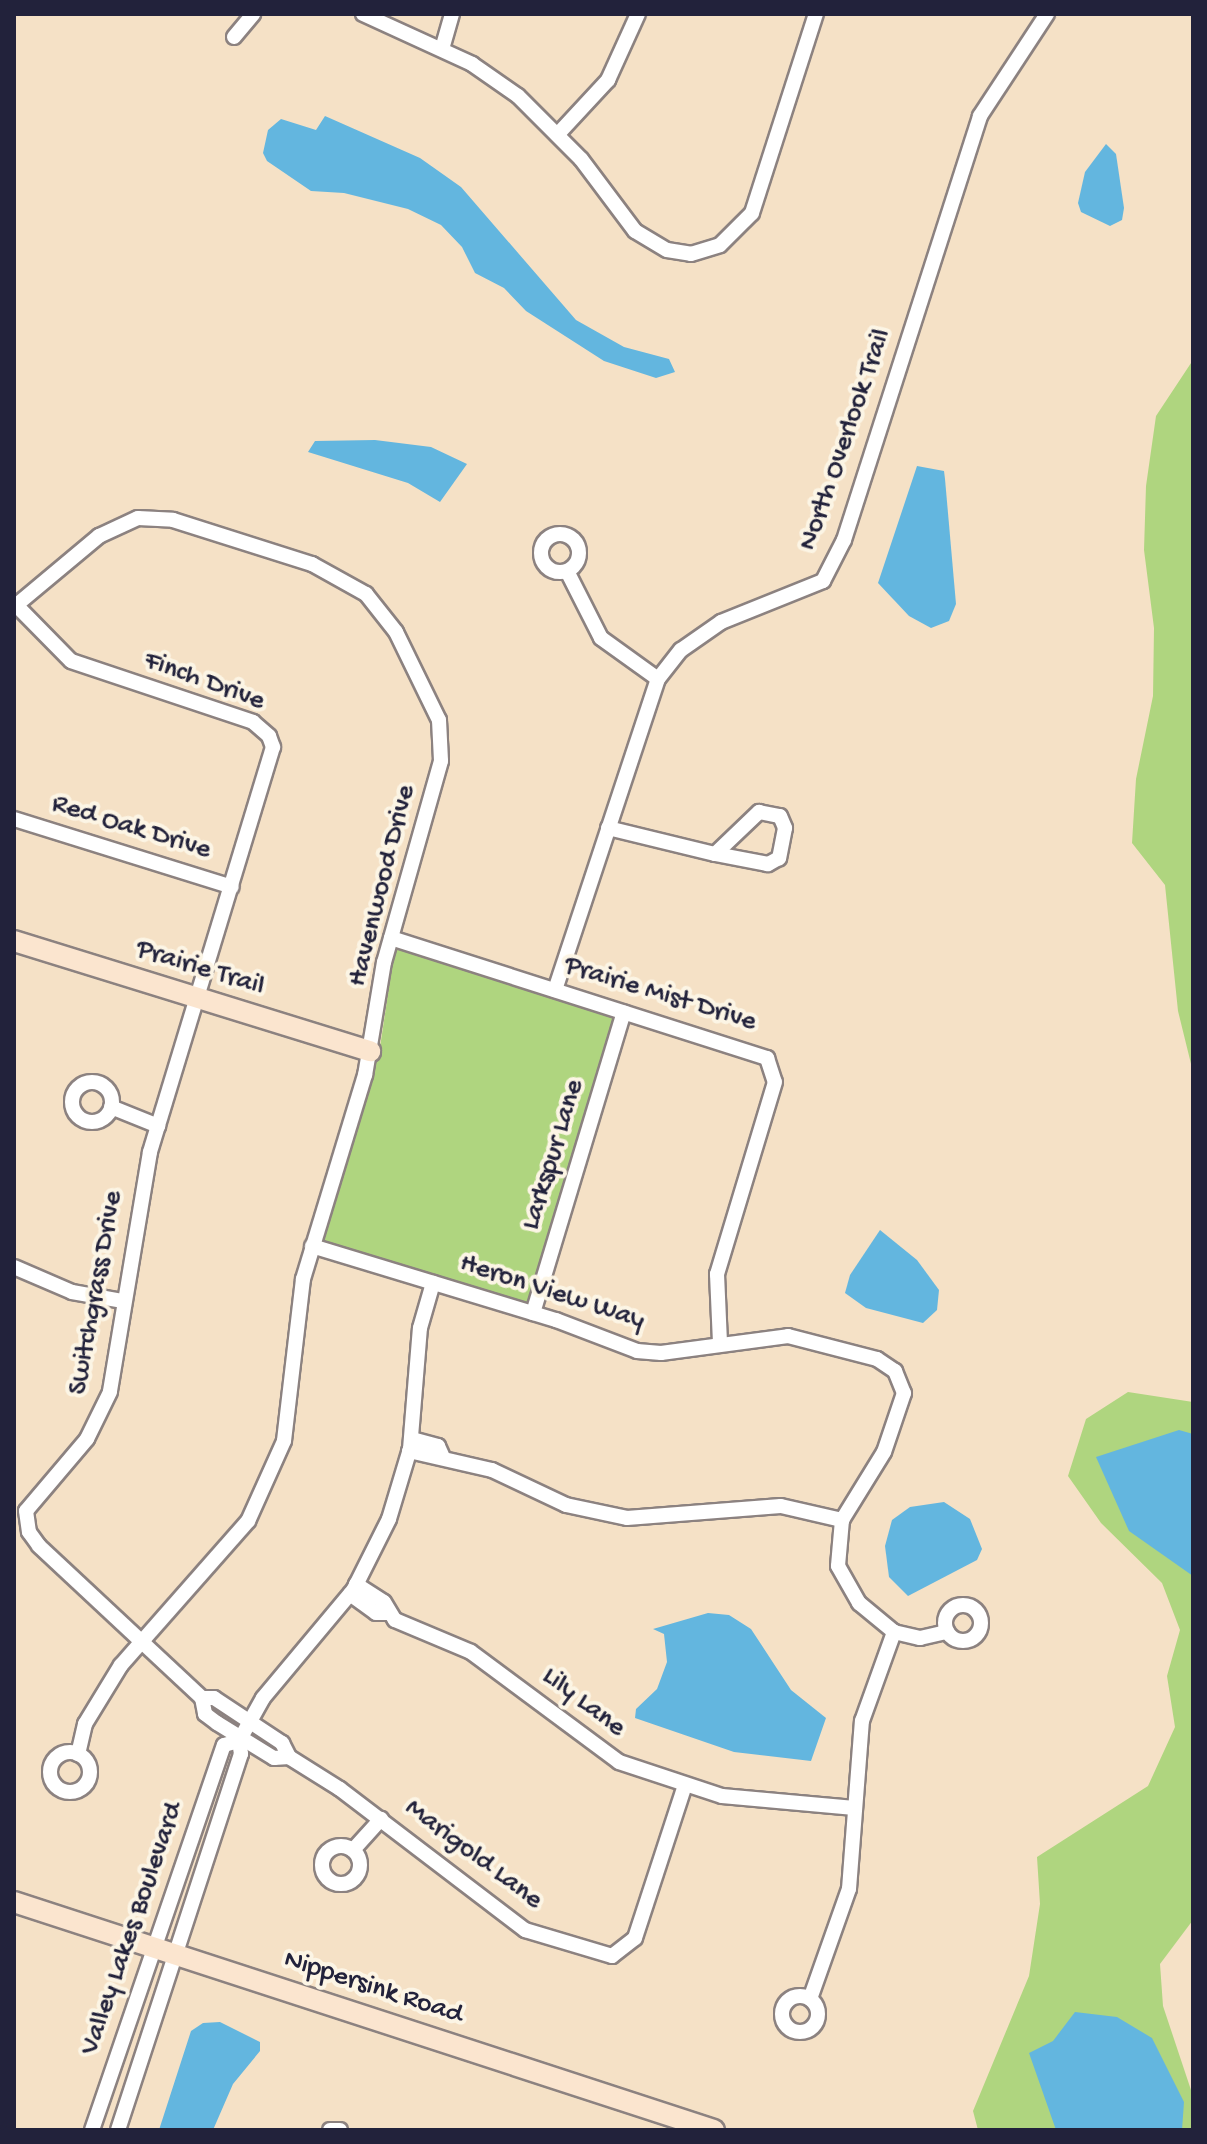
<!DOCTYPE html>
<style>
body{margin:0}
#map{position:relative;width:1207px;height:2144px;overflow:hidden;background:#f5e1c6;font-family:"Gochi Hand",sans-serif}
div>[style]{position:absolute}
.green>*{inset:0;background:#afd57f}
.water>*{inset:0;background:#63b6df}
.roads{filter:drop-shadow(2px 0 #8c8280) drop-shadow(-2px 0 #8c8280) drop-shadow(0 2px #8c8280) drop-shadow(0 -2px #8c8280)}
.street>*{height:14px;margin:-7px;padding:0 7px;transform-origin:7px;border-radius:7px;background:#fff}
.street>.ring{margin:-7px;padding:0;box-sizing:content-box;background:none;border:14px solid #fff;border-radius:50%}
.secondary>*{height:20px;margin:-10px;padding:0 10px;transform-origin:10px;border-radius:10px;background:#fbe5cf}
span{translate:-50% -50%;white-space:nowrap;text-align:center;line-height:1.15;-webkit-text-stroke:8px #fcf5e5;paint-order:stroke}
.street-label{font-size:28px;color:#22223b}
.frame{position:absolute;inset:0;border:16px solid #22223b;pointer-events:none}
</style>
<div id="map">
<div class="green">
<i style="clip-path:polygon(1193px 360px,1193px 1072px,1178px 1011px,1165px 885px,1132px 843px,1136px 779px,1153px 696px,1154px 628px,1144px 550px,1146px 486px,1156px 416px)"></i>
<i style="clip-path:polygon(395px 947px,615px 1016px,527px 1305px,321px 1241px,379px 1054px)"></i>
<i style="clip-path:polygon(1128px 1392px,1193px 1402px,1193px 1920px,1160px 1964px,1163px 2006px,1193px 2096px,1193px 2130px,978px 2130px,973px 2111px,1029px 1976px,1040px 1904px,1037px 1857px,1148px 1786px,1175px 1727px,1167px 1676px,1180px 1630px,1162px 1583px,1101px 1523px,1068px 1476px,1086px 1419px)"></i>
</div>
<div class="water">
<i style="clip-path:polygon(325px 116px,420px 158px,461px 187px,576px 320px,624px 347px,669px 359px,675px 372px,656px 378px,604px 361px,526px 311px,504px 288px,475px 273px,462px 247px,441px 225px,408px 209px,344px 193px,311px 191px,267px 161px,263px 153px,268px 130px,281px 119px,316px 130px)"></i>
<i style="clip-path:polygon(1106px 144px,1116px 154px,1124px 208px,1122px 220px,1110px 226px,1081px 212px,1078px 203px,1085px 172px)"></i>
<i style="clip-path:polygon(375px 440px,431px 447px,467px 464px,440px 502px,408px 483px,308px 452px,315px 441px)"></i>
<i style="clip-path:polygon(917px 466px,944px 471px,945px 479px,956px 604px,949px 621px,931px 628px,909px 616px,878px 583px)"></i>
<i style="clip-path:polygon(880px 1230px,917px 1260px,939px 1290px,937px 1310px,923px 1323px,866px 1308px,845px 1293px,850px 1275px)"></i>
<i style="clip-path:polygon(1179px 1430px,1193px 1434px,1193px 1576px,1129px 1531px,1096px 1457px)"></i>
<i style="clip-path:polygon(944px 1502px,970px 1519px,982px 1549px,977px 1560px,908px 1596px,889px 1577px,885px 1546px,892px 1520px,910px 1507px)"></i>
<i style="clip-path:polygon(708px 1613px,729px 1615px,751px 1629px,791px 1690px,826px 1718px,811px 1761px,734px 1752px,635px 1718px,636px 1709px,657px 1689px,667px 1662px,664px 1634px,653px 1629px)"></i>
<i style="clip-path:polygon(1075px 2012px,1117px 2017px,1152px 2038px,1184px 2102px,1182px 2130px,1056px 2130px,1029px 2053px,1053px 2041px)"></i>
<i style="clip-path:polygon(220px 2022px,260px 2042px,260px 2051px,233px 2084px,213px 2130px,159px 2130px,191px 2031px,203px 2023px)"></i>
</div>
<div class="roads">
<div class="street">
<i style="left:363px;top:14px;width:120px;rotate:24.6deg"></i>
<i style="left:472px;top:64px;width:56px;rotate:34.8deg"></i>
<i style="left:518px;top:96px;width:89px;rotate:45deg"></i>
<i style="left:581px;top:159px;width:90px;rotate:53.1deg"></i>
<i style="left:635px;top:231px;width:37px;rotate:31deg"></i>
<i style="left:667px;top:250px;width:24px;rotate:9deg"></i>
<i style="left:691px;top:254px;width:30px;rotate:-17deg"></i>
<i style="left:720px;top:245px;width:45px;rotate:-45deg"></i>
<i style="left:752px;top:213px;width:209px;rotate:-72.2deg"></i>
<i style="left:234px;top:37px;width:30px;rotate:-50deg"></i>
<i style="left:442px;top:49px;width:36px;rotate:-74deg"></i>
<i style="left:558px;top:134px;width:74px;rotate:-47.2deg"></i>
<i style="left:608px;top:80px;width:72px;rotate:-65.6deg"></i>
<i class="ring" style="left:541px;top:534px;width:24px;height:24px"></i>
<i style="left:567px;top:571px;width:75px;rotate:63.1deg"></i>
<i style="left:601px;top:638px;width:70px;rotate:35.7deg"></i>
<i style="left:16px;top:605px;width:78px;rotate:45.5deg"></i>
<i style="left:71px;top:661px;width:192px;rotate:18.5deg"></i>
<i style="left:253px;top:722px;width:21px;rotate:41deg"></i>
<i style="left:269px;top:736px;width:12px;rotate:70deg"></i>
<i style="left:273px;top:747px;width:423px;rotate:106.9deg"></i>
<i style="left:150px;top:1152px;width:243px;rotate:99.5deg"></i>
<i style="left:110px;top:1392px;width:52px;rotate:116.1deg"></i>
<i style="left:87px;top:1439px;width:94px;rotate:130.3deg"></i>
<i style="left:26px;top:1511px;width:21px;rotate:82deg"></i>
<i style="left:29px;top:1532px;width:17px;rotate:54deg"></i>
<i style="left:39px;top:1546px;width:223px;rotate:43deg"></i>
<i style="left:14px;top:607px;width:111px;rotate:-39.9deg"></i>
<i style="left:99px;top:536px;width:43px;rotate:-24.8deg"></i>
<i style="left:138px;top:518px;width:35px;rotate:3deg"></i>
<i style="left:173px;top:520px;width:146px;rotate:17.6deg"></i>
<i style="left:312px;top:564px;width:62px;rotate:29.1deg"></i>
<i style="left:366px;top:594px;width:48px;rotate:51.7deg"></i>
<i style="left:396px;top:632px;width:98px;rotate:64deg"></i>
<i style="left:439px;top:720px;width:41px;rotate:87.2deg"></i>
<i style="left:441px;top:761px;width:209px;rotate:105.8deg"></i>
<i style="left:384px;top:962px;width:115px;rotate:99.5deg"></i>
<i style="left:365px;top:1075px;width:213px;rotate:106.9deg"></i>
<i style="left:303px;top:1279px;width:163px;rotate:96.7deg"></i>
<i style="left:284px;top:1441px;width:88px;rotate:114.2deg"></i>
<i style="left:248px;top:1521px;width:192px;rotate:131.4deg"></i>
<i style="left:121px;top:1665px;width:69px;rotate:121.4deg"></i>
<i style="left:85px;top:1724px;width:31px;rotate:103deg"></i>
<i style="left:759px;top:812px;width:21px;rotate:11deg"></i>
<i style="left:780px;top:816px;width:13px;rotate:67deg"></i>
<i style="left:785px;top:828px;width:31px;rotate:101deg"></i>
<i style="left:779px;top:858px;width:13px;rotate:151deg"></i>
<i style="left:768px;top:864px;width:54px;rotate:-169.3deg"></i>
<i style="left:715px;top:854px;width:61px;rotate:-43.7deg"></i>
<i style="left:14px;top:819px;width:228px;rotate:17.3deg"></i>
<i style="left:608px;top:828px;width:110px;rotate:13.7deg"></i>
<i style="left:391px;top:938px;width:395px;rotate:17.7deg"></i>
<i style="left:767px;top:1058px;width:25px;rotate:72deg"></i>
<i style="left:775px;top:1082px;width:201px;rotate:106.8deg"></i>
<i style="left:717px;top:1274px;width:70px;rotate:87.5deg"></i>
<i style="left:555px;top:990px;width:328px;rotate:-71.7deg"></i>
<i style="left:658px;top:679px;width:37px;rotate:-52deg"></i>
<i style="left:681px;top:650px;width:49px;rotate:-35deg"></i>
<i style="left:721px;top:622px;width:110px;rotate:-21.9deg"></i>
<i style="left:823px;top:581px;width:46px;rotate:-62.9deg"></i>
<i style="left:844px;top:540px;width:445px;rotate:-72.2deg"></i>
<i style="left:980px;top:116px;width:122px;rotate:-56.7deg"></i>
<i class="ring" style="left:72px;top:1082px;width:26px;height:26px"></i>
<i style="left:111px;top:1107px;width:51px;rotate:22deg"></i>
<i style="left:312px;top:1246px;width:255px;rotate:16.9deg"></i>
<i style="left:556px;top:1320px;width:87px;rotate:20.9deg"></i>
<i style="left:637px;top:1351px;width:24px;rotate:5deg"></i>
<i style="left:661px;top:1353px;width:128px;rotate:-7.6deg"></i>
<i style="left:788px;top:1336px;width:92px;rotate:14.5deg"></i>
<i style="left:877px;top:1359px;width:22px;rotate:34deg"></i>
<i style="left:895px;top:1371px;width:24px;rotate:68deg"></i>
<i style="left:904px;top:1393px;width:62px;rotate:108.7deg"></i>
<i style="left:884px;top:1452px;width:80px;rotate:121.7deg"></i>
<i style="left:842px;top:1520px;width:46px;rotate:95deg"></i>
<i style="left:838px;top:1566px;width:43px;rotate:60.4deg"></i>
<i style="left:859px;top:1603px;width:45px;rotate:39.6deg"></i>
<i style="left:894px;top:1632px;width:27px;rotate:13deg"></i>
<i style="left:920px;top:1638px;width:28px;rotate:-13deg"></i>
<i style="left:14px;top:1267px;width:63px;rotate:23.3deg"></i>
<i style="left:72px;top:1292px;width:52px;rotate:10deg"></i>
<i style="left:533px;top:1313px;width:314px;rotate:-73.2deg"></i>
<i style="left:412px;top:1439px;width:27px;rotate:15deg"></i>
<i style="left:438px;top:1446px;width:10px;rotate:66deg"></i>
<i style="left:409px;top:1451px;width:85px;rotate:12.9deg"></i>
<i style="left:492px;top:1470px;width:82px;rotate:25.3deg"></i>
<i style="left:566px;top:1505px;width:62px;rotate:12deg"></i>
<i style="left:627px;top:1518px;width:154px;rotate:-4.5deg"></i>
<i style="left:781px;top:1506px;width:63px;rotate:12.9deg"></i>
<i style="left:356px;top:1584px;width:33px;rotate:33deg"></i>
<i style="left:384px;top:1602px;width:21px;rotate:59deg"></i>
<i style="left:395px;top:1620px;width:82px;rotate:22.8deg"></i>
<i style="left:471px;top:1652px;width:184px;rotate:36.6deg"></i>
<i style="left:619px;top:1762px;width:108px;rotate:18.3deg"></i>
<i style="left:722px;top:1796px;width:133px;rotate:5.2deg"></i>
<i style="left:350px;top:1594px;width:32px;rotate:36deg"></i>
<i style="left:376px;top:1613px;width:11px"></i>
<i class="ring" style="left:945px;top:1605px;width:22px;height:22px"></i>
<i style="left:202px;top:1698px;width:16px;rotate:79deg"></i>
<i style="left:205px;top:1714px;width:15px;rotate:37deg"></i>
<i style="left:217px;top:1723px;width:67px;rotate:31.6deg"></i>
<i style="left:274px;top:1758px;width:15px;rotate:-4deg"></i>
<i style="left:289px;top:1757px;width:60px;rotate:32.1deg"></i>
<i style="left:340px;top:1789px;width:233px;rotate:37.3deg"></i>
<i style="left:525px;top:1930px;width:91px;rotate:16.6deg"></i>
<i style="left:612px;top:1956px;width:29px;rotate:-38deg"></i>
<i style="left:635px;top:1938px;width:161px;rotate:-71.9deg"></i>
<i style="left:202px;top:1698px;width:12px"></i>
<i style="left:214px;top:1698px;width:82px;rotate:33.5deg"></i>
<i style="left:282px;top:1743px;width:16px;rotate:63deg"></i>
<i style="left:239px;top:1741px;width:49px;rotate:-60.8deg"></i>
<i style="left:263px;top:1698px;width:142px;rotate:-50.1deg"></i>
<i style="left:354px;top:1589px;width:78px;rotate:-63.4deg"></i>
<i style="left:389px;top:1519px;width:73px;rotate:-73.3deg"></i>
<i style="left:410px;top:1449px;width:121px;rotate:-85.3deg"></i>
<i style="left:420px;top:1328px;width:47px;rotate:-73.9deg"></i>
<i class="ring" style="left:50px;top:1752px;width:26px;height:26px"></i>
<i class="ring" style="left:322px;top:1846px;width:24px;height:24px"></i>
<i style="left:353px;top:1850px;width:42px;rotate:-47.9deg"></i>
<i class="ring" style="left:782px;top:1996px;width:22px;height:22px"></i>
<i style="left:810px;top:1999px;width:117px;rotate:-70.5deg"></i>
<i style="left:849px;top:1889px;width:169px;rotate:-85.6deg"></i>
<i style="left:862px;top:1721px;width:95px;rotate:-70.2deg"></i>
<i style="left:92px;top:2130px;width:407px;rotate:-71.1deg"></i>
<i style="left:224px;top:1745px;width:16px;rotate:-15deg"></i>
<i style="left:118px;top:2130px;width:396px;rotate:-71.9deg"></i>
<i style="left:241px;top:1754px;width:13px;rotate:-99deg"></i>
<i style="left:330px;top:2130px;width:10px"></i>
</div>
<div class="secondary">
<i style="left:14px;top:941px;width:373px;rotate:17.2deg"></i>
<i style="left:14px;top:1902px;width:736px;rotate:18.04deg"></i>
</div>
</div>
<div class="street-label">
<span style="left:846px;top:440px;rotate:-71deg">North Overlook Trail</span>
<span style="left:204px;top:682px;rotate:20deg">Finch Drive</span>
<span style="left:131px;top:828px;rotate:17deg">Red Oak Drive</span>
<span style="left:383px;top:886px;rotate:-76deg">Havenwood Drive</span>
<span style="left:200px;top:969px;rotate:17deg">Prairie Trail</span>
<span style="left:660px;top:995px;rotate:17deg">Prairie Mist Drive</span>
<span style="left:554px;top:1155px;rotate:-73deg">Larkspur Lane</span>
<span style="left:97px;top:1293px;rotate:-80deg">Switchgrass Drive</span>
<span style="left:552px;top:1293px;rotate:18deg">Heron View Way</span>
<span style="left:583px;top:1703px;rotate:37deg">Lily Lane</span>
<span style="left:473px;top:1855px;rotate:37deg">Marigold Lane</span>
<span style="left:133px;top:1929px;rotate:-71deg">Valley Lakes Boulevard</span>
<span style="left:373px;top:1988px;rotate:18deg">Nippersink Road</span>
</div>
<div class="frame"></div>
</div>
